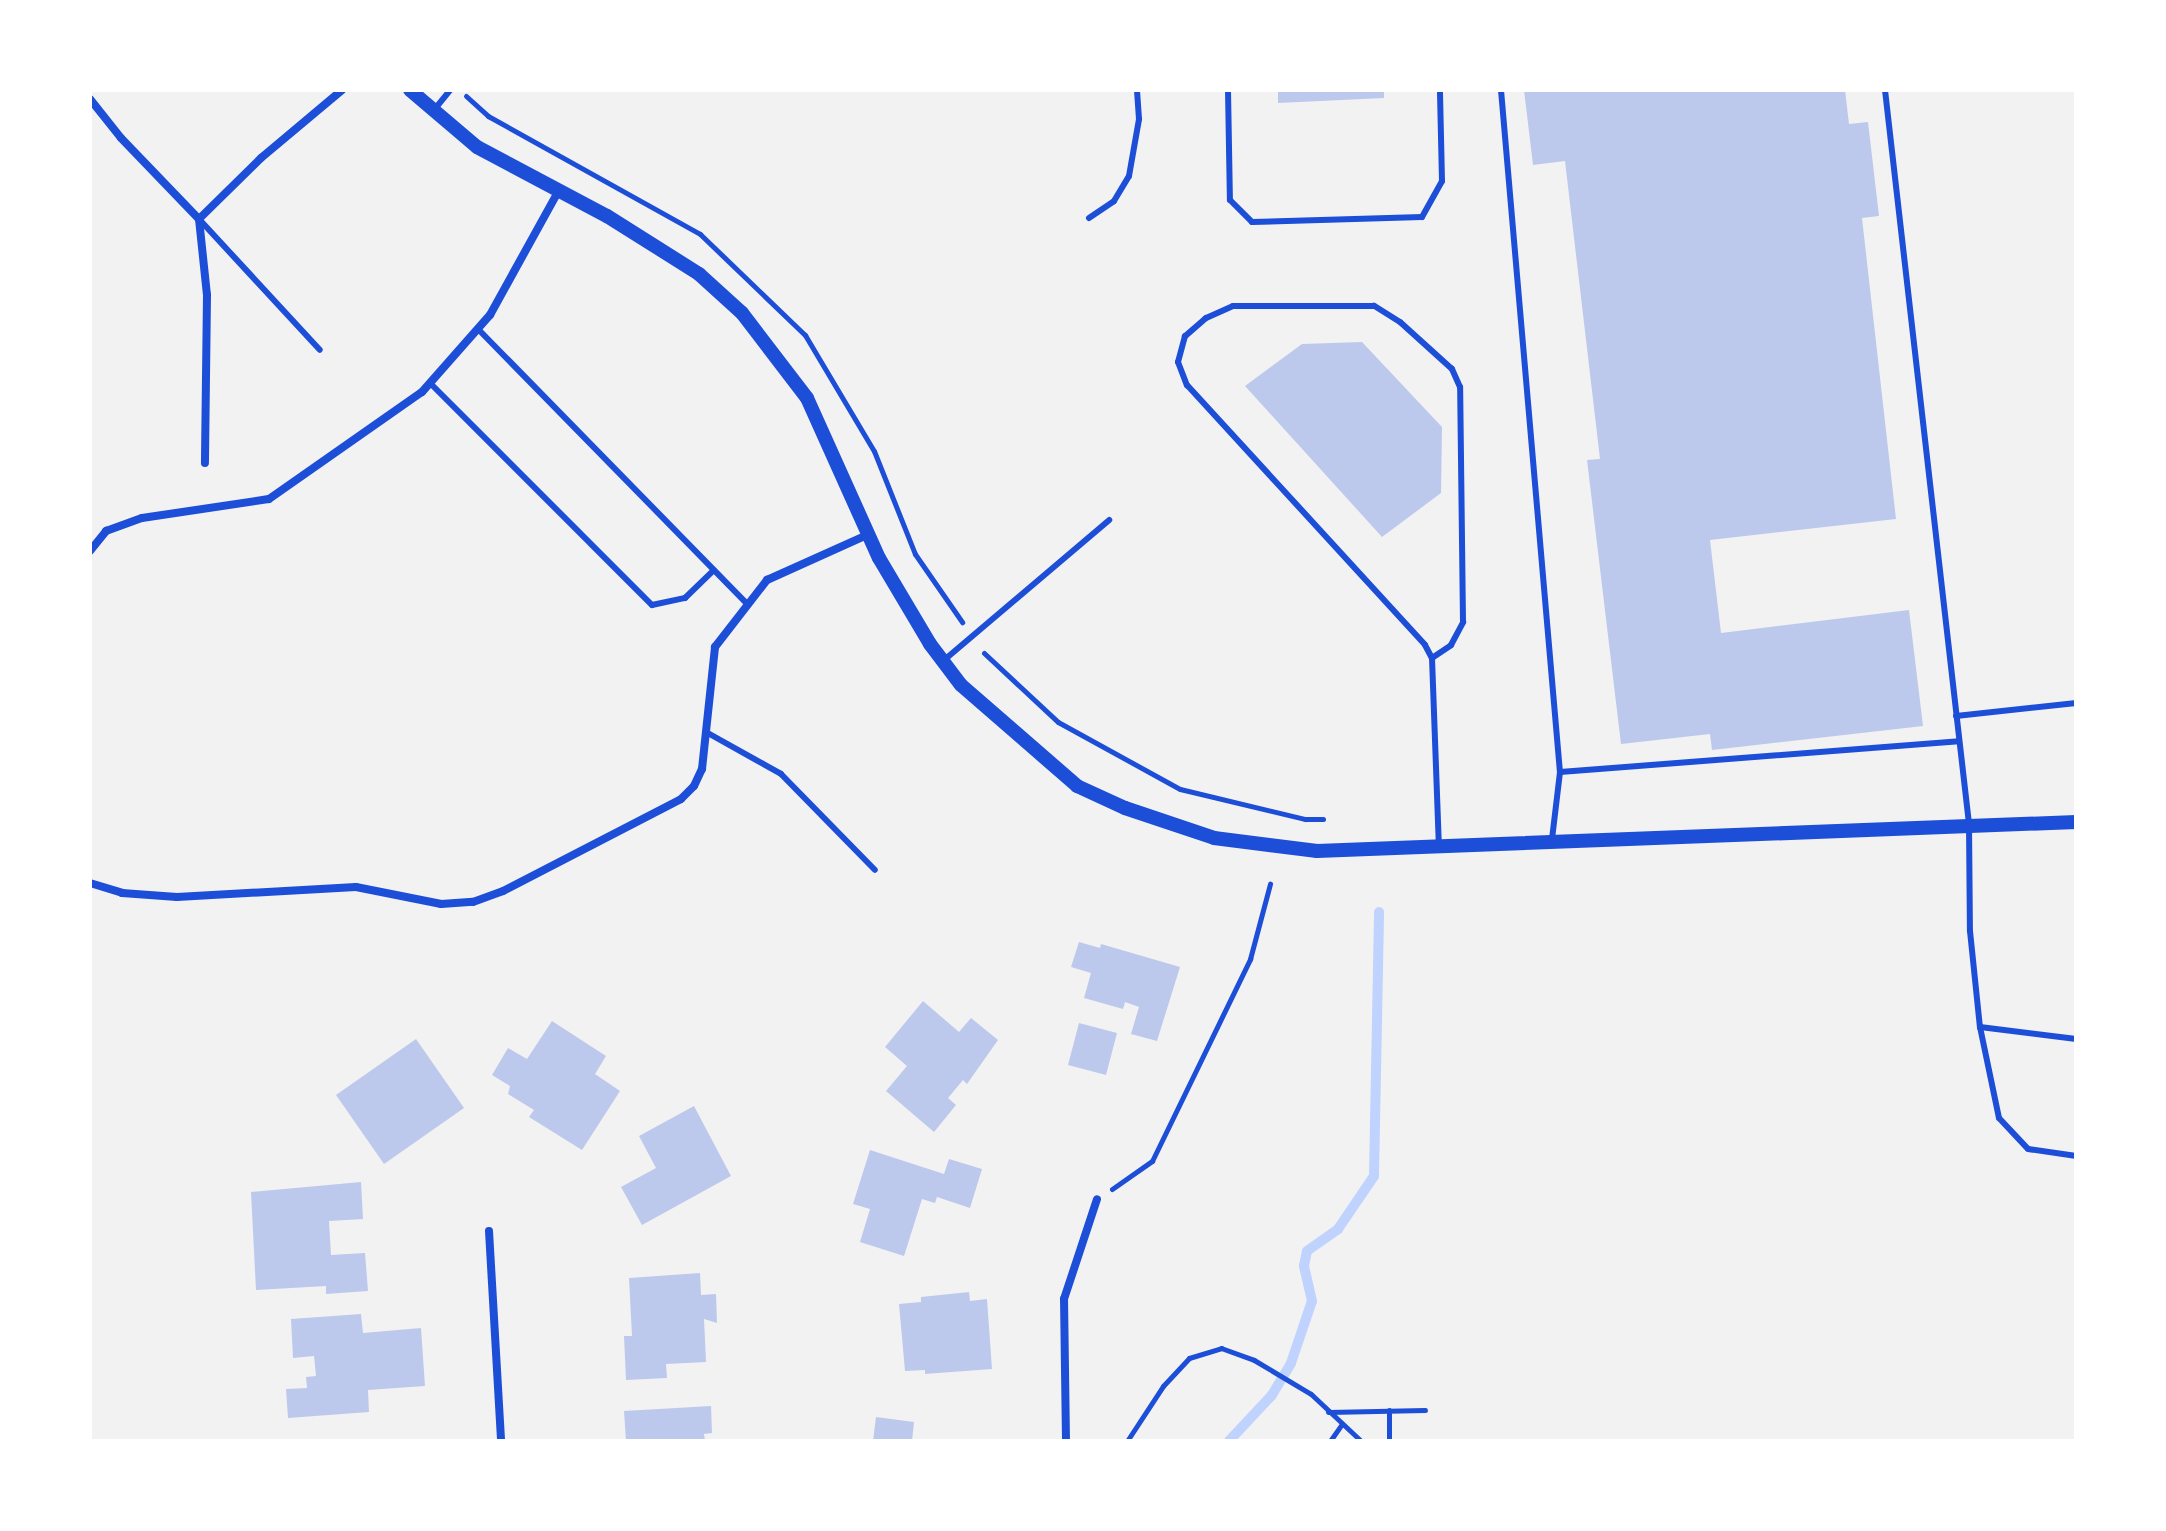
<!DOCTYPE html>
<style>
body{margin:0}
#map{position:relative;width:2166px;height:1531px;overflow:hidden;background:#f2f2f2;font-family:Montserrat,sans-serif}
div>[style]{position:absolute}
.stream>*{height:10px;margin:-5px;padding:0 5px;transform-origin:5px;border-radius:5px;background:#bfd3fe}
.building>*{inset:0;background:#bdc9ec}
.path>*{height:5px;margin:-2.5px;padding:0 2.5px;transform-origin:2.5px;border-radius:2.5px;background:#1d4ed8}
.service>*{height:6px;margin:-3px;padding:0 3px;transform-origin:3px;border-radius:3px;background:#1d4ed8}
.minor>*{height:8px;margin:-4px;padding:0 4px;transform-origin:4px;border-radius:4px;background:#1d4ed8}
.tertiary>*{height:14px;margin:-7px;padding:0 7px;transform-origin:7px;border-radius:7px;background:#1d4ed8}
span{translate:-50% -50%;white-space:nowrap;text-align:center;line-height:1.15;-webkit-text-stroke:6px #fff;paint-order:stroke}
.frame{position:absolute;inset:0;border:92px solid #fff;pointer-events:none}
</style>
<div id="map">
<div class="stream">
<i style="left:1229px;top:1441px;width:63px;rotate:-46.9deg"></i>
<i style="left:1272px;top:1395px;width:37px;rotate:-59deg"></i>
<i style="left:1291px;top:1363px;width:65px;rotate:-71.3deg"></i>
<i style="left:1312px;top:1301px;width:36px;rotate:-103deg"></i>
<i style="left:1304px;top:1266px;width:15px;rotate:-79deg"></i>
<i style="left:1307px;top:1251px;width:38px;rotate:-35deg"></i>
<i style="left:1338px;top:1229px;width:64px;rotate:-55.8deg"></i>
<i style="left:1374px;top:1176px;width:264px;rotate:-88.9deg"></i>
</div>
<div class="building">
<i style="clip-path:polygon(1278px 90px,1384px 90px,1384px 98px,1278px 103px)"></i>
<i style="clip-path:polygon(1524px 90px,1845px 90px,1849px 124px,1868px 122px,1879px 216px,1862px 218px,1896px 519px,1710px 540px,1721px 633px,1909px 610px,1923px 726px,1712px 750px,1710px 734px,1621px 744px,1587px 460px,1600px 459px,1565px 161px,1533px 165px)"></i>
<i style="clip-path:polygon(1362px 342px,1442px 427px,1441px 493px,1382px 537px,1245px 386px,1302px 344px)"></i>
<i style="clip-path:polygon(1079px 942px,1100px 948px,1101px 944px,1180px 967px,1157px 1041px,1131px 1034px,1139px 1007px,1125px 1002px,1123px 1009px,1084px 998px,1091px 973px,1071px 967px)"></i>
<i style="clip-path:polygon(923px 1001px,959px 1032px,971px 1018px,998px 1040px,967px 1084px,963px 1080px,948px 1098px,956px 1105px,934px 1132px,886px 1091px,907px 1066px,885px 1047px)"></i>
<i style="clip-path:polygon(552px 1021px,606px 1056px,595px 1074px,620px 1091px,582px 1150px,529px 1117px,534px 1110px,508px 1094px,510px 1086px,492px 1075px,508px 1048px,527px 1059px)"></i>
<i style="clip-path:polygon(1079px 1023px,1117px 1033px,1106px 1075px,1068px 1065px)"></i>
<i style="clip-path:polygon(416px 1039px,464px 1108px,384px 1164px,336px 1095px)"></i>
<i style="clip-path:polygon(694px 1106px,731px 1176px,642px 1225px,621px 1187px,656px 1168px,639px 1136px)"></i>
<i style="clip-path:polygon(870px 1150px,944px 1174px,949px 1159px,982px 1169px,970px 1208px,937px 1197px,935px 1203px,922px 1199px,904px 1256px,860px 1242px,870px 1209px,853px 1204px)"></i>
<i style="clip-path:polygon(361px 1182px,363px 1219px,329px 1221px,331px 1255px,365px 1253px,368px 1291px,326px 1294px,326px 1286px,256px 1290px,251px 1192px)"></i>
<i style="clip-path:polygon(700px 1273px,701px 1295px,716px 1294px,717px 1323px,704px 1319px,706px 1362px,666px 1364px,667px 1378px,626px 1380px,624px 1336px,632px 1336px,629px 1278px)"></i>
<i style="clip-path:polygon(969px 1292px,970px 1301px,987px 1299px,992px 1369px,925px 1374px,925px 1370px,905px 1371px,899px 1304px,921px 1302px,921px 1297px)"></i>
<i style="clip-path:polygon(361px 1314px,363px 1333px,421px 1328px,425px 1386px,368px 1390px,369px 1412px,288px 1418px,286px 1389px,307px 1388px,306px 1377px,316px 1376px,314px 1356px,293px 1358px,291px 1319px)"></i>
<i style="clip-path:polygon(711px 1406px,712px 1433px,704px 1434px,705px 1441px,626px 1441px,624px 1411px)"></i>
<i style="clip-path:polygon(876px 1417px,914px 1422px,912px 1441px,873px 1441px)"></i>
</div>
<div class="path">
<i style="left:466px;top:96px;width:30px;rotate:42deg"></i>
<i style="left:488px;top:116px;width:243px;rotate:29.1deg"></i>
<i style="left:700px;top:234px;width:146px;rotate:43.9deg"></i>
<i style="left:805px;top:335px;width:135px;rotate:59.3deg"></i>
<i style="left:874px;top:451px;width:111px;rotate:68.3deg"></i>
<i style="left:915px;top:554px;width:83px;rotate:55.3deg"></i>
<i style="left:984px;top:653px;width:101px;rotate:43deg"></i>
<i style="left:1058px;top:722px;width:139px;rotate:28.8deg"></i>
<i style="left:1180px;top:789px;width:129px;rotate:13.5deg"></i>
<i style="left:1305px;top:819px;width:18px"></i>
<i style="left:1112px;top:1189px;width:49px;rotate:-35deg"></i>
<i style="left:1152px;top:1161px;width:225px;rotate:-64.1deg"></i>
<i style="left:1250px;top:959px;width:78px;rotate:-75.1deg"></i>
<i style="left:1328px;top:1412px;width:97px;rotate:-1.2deg"></i>
<i style="left:1127px;top:1441px;width:66px;rotate:-56.8deg"></i>
<i style="left:1163px;top:1386px;width:38px;rotate:-47deg"></i>
<i style="left:1189px;top:1358px;width:34px;rotate:-17deg"></i>
<i style="left:1221px;top:1348px;width:35px;rotate:20deg"></i>
<i style="left:1254px;top:1360px;width:66px;rotate:30.8deg"></i>
<i style="left:1311px;top:1394px;width:69px;rotate:43.2deg"></i>
<i style="left:1330px;top:1441px;width:19px;rotate:-55deg"></i>
<i style="left:1389px;top:1441px;width:31px;rotate:-90deg"></i>
</div>
<div class="service">
<i style="left:1228px;top:90px;width:110px;rotate:89deg"></i>
<i style="left:1230px;top:200px;width:31px;rotate:45deg"></i>
<i style="left:1252px;top:222px;width:170px;rotate:-1.7deg"></i>
<i style="left:1422px;top:217px;width:41px;rotate:-60.9deg"></i>
<i style="left:1442px;top:181px;width:91px;rotate:-91.3deg"></i>
<i style="left:1501px;top:90px;width:685px;rotate:85.06deg"></i>
<i style="left:1560px;top:772px;width:67px;rotate:96.8deg"></i>
<i style="left:1885px;top:90px;width:739px;rotate:83.47deg"></i>
<i style="left:1969px;top:824px;width:107px;rotate:89.5deg"></i>
<i style="left:1970px;top:931px;width:97px;rotate:84.1deg"></i>
<i style="left:1980px;top:1027px;width:93px;rotate:78.2deg"></i>
<i style="left:1999px;top:1118px;width:42px;rotate:46.9deg"></i>
<i style="left:2028px;top:1149px;width:49px;rotate:8.3deg"></i>
<i style="left:434px;top:110px;width:26px;rotate:-51deg"></i>
<i style="left:1089px;top:218px;width:30px;rotate:-34deg"></i>
<i style="left:1114px;top:201px;width:29px;rotate:-59deg"></i>
<i style="left:1129px;top:176px;width:58px;rotate:-80deg"></i>
<i style="left:1139px;top:119px;width:29px;rotate:-94deg"></i>
<i style="left:199px;top:219px;width:178px;rotate:47.3deg"></i>
<i style="left:478px;top:329px;width:386px;rotate:45.6deg"></i>
<i style="left:430px;top:383px;width:314px;rotate:45deg"></i>
<i style="left:652px;top:605px;width:34px;rotate:-12deg"></i>
<i style="left:685px;top:598px;width:40px;rotate:-44deg"></i>
<i style="left:1432px;top:658px;width:23px;rotate:-34deg"></i>
<i style="left:1451px;top:645px;width:26px;rotate:-62deg"></i>
<i style="left:1463px;top:622px;width:235px;rotate:-90.7deg"></i>
<i style="left:1460px;top:387px;width:20px;rotate:-114deg"></i>
<i style="left:1452px;top:369px;width:70px;rotate:-137.9deg"></i>
<i style="left:1400px;top:322px;width:31px;rotate:-148deg"></i>
<i style="left:1374px;top:306px;width:141px;rotate:180deg"></i>
<i style="left:1233px;top:306px;width:30px;rotate:156deg"></i>
<i style="left:1206px;top:318px;width:28px;rotate:139deg"></i>
<i style="left:1185px;top:336px;width:27px;rotate:105deg"></i>
<i style="left:1178px;top:362px;width:25px;rotate:69deg"></i>
<i style="left:1187px;top:385px;width:352px;rotate:47.5deg"></i>
<i style="left:1425px;top:645px;width:15px;rotate:62deg"></i>
<i style="left:1432px;top:658px;width:187px;rotate:87.9deg"></i>
<i style="left:943px;top:661px;width:218px;rotate:-40.3deg"></i>
<i style="left:1956px;top:716px;width:121px;rotate:-6.2deg"></i>
<i style="left:706px;top:732px;width:86px;rotate:29.2deg"></i>
<i style="left:781px;top:774px;width:134px;rotate:45.6deg"></i>
<i style="left:1560px;top:772px;width:400px;rotate:-4.4deg"></i>
<i style="left:1980px;top:1027px;width:97px;rotate:7.1deg"></i>
</div>
<div class="minor">
<i style="left:90px;top:99px;width:50px;rotate:51.5deg"></i>
<i style="left:121px;top:138px;width:112px;rotate:46.1deg"></i>
<i style="left:199px;top:219px;width:76px;rotate:84deg"></i>
<i style="left:207px;top:295px;width:168px;rotate:90.7deg"></i>
<i style="left:199px;top:219px;width:87px;rotate:-44.5deg"></i>
<i style="left:261px;top:158px;width:106px;rotate:-40deg"></i>
<i style="left:90px;top:551px;width:26px;rotate:-51deg"></i>
<i style="left:106px;top:531px;width:38px;rotate:-20deg"></i>
<i style="left:142px;top:518px;width:128px;rotate:-8.5deg"></i>
<i style="left:269px;top:499px;width:187px;rotate:-35deg"></i>
<i style="left:422px;top:392px;width:103px;rotate:-48.6deg"></i>
<i style="left:490px;top:315px;width:143px;rotate:-61.1deg"></i>
<i style="left:90px;top:883px;width:34px;rotate:17deg"></i>
<i style="left:122px;top:893px;width:55px;rotate:4.2deg"></i>
<i style="left:177px;top:897px;width:179px;rotate:-3.2deg"></i>
<i style="left:356px;top:887px;width:87px;rotate:11.3deg"></i>
<i style="left:441px;top:904px;width:32px;rotate:-4deg"></i>
<i style="left:473px;top:902px;width:32px;rotate:-20deg"></i>
<i style="left:503px;top:891px;width:200px;rotate:-27.3deg"></i>
<i style="left:681px;top:799px;width:18px;rotate:-45deg"></i>
<i style="left:694px;top:786px;width:19px;rotate:-65deg"></i>
<i style="left:702px;top:769px;width:123px;rotate:-83.9deg"></i>
<i style="left:715px;top:647px;width:85px;rotate:-52.2deg"></i>
<i style="left:767px;top:580px;width:110px;rotate:-24.2deg"></i>
<i style="left:489px;top:1231px;width:210px;rotate:86.7deg"></i>
<i style="left:1066px;top:1441px;width:142px;rotate:-90.8deg"></i>
<i style="left:1064px;top:1299px;width:105px;rotate:-71.7deg"></i>
</div>
<div class="tertiary">
<i style="left:410px;top:90px;width:88px;rotate:40.4deg"></i>
<i style="left:477px;top:147px;width:147px;rotate:28deg"></i>
<i style="left:607px;top:216px;width:109px;rotate:32.2deg"></i>
<i style="left:699px;top:274px;width:58px;rotate:42.2deg"></i>
<i style="left:742px;top:313px;width:107px;rotate:52.6deg"></i>
<i style="left:807px;top:398px;width:175px;rotate:65.8deg"></i>
<i style="left:879px;top:558px;width:100px;rotate:59.3deg"></i>
<i style="left:930px;top:644px;width:51px;rotate:52.9deg"></i>
<i style="left:961px;top:685px;width:154px;rotate:41deg"></i>
<i style="left:1077px;top:786px;width:53px;rotate:24.6deg"></i>
<i style="left:1125px;top:808px;width:94px;rotate:18.6deg"></i>
<i style="left:1214px;top:838px;width:104px;rotate:7.2deg"></i>
<i style="left:1317px;top:851px;width:760px;rotate:-2.19deg"></i>
</div>
<div class="frame"></div>
</div>
